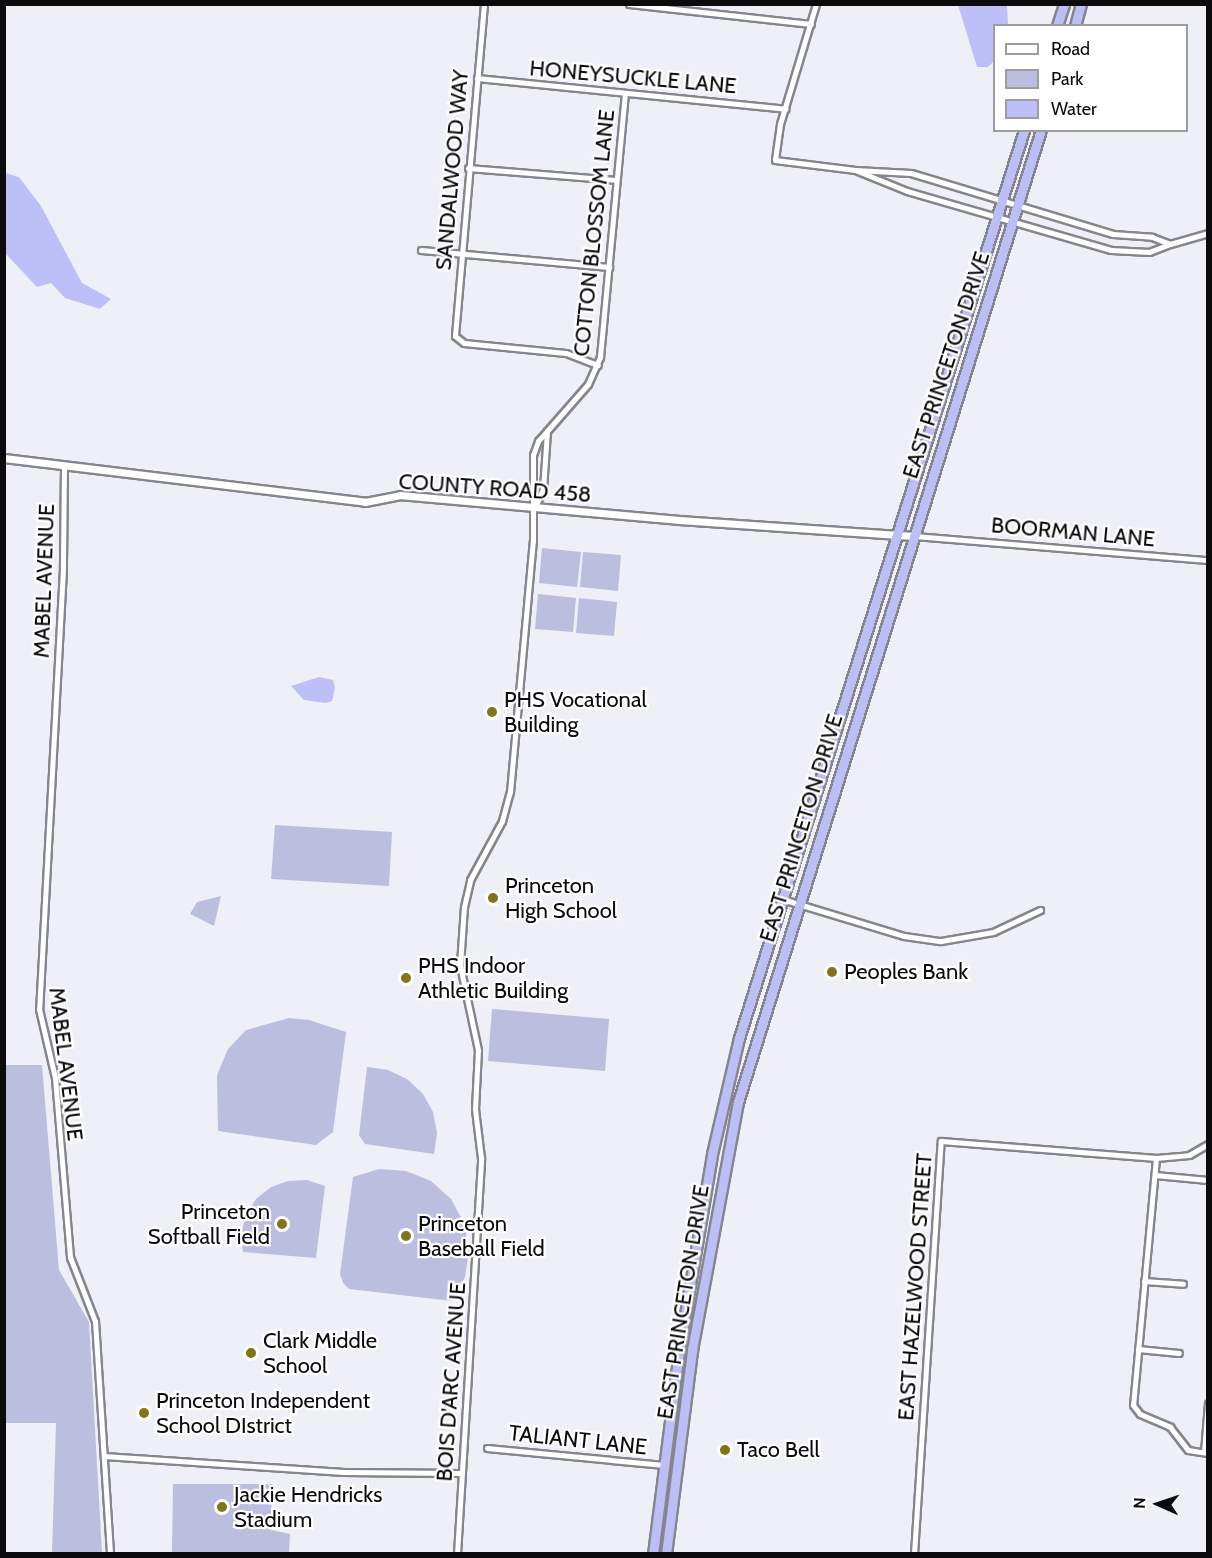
<!DOCTYPE html>
<style>
body{margin:0}
#map{position:relative;width:1212px;height:1558px;overflow:hidden;background:#efeff7;font-family:Cabin,sans-serif}
div>[style]{position:absolute}
.green>*{inset:0;background:#bcbee0}
.water>*{inset:0;background:#bdc0f8}
.roads{filter:drop-shadow(2px 0 #85868d) drop-shadow(-2px 0 #85868d) drop-shadow(0 2px #85868d) drop-shadow(0 -2px #85868d)}
.minor>*{height:5px;margin:-2.5px;padding:0 2.5px;transform-origin:2.5px;border-radius:2.5px;background:#fff}
.tertiary>*{height:7px;margin:-3.5px;padding:0 3.5px;transform-origin:3.5px;border-radius:3.5px;background:#fff}
.trunk>*{height:9px;margin:-4.5px;padding:0 4.5px;transform-origin:4.5px;border-radius:4.5px;background:#bcbef6}
.dots>*{width:16px;height:16px;translate:-50% -50%;box-sizing:border-box;border:3px solid #fff;border-radius:50%}
span{translate:-50% -50%;white-space:nowrap;text-align:center;line-height:1.15;-webkit-text-stroke:4.5px #fff;paint-order:stroke}
.street-label{font-size:22px;color:#0b0b0d}
.poi-label{font-size:22px;color:#0b0b0d}
.left{translate:0 -50%;text-align:left}
.right{translate:-100% -50%;text-align:right}
.frame{position:absolute;inset:0;border:6px solid #0b0b0d;pointer-events:none}
.legend{position:absolute;left:993px;top:24px;width:195px;height:108px;box-sizing:border-box;background:#fff;border:2px solid #9d9d9e;margin:0;padding:8px 10px;list-style:none;font-size:18px;color:#0b0b0d}
.legend li{display:flex;align-items:center;gap:12px;height:30px}
.legend b{width:30px;border:2px solid #9d9d9e}
.north{position:absolute;left:1128px;top:1474px;width:60px;height:60px;-webkit-text-stroke:4px #fff;paint-order:stroke;rotate:273deg;font-size:16px;font-weight:700;line-height:24px;text-align:center;color:#0b0b0d}
.north::after{content:'';display:block;margin:auto;width:21px;height:27px;background:#0b0b0d;clip-path:polygon(50% 0,100% 100%,50% 72%,0 100%)}
</style>
<div id="map">
<div class="green">
<i style="clip-path:polygon(542px 548px,581px 552px,577px 587px,539px 583px)"></i>
<i style="clip-path:polygon(583px 552px,621px 555px,618px 591px,580px 587px)"></i>
<i style="clip-path:polygon(538px 594px,576px 598px,573px 632px,535px 629px)"></i>
<i style="clip-path:polygon(579px 598px,617px 602px,614px 636px,576px 633px)"></i>
<i style="clip-path:polygon(275px 825px,392px 832px,389px 886px,271px 879px)"></i>
<i style="clip-path:polygon(221px 896px,214px 926px,190px 914px,197px 902px)"></i>
<i style="clip-path:polygon(492px 1009px,609px 1019px,605px 1071px,488px 1061px)"></i>
<i style="clip-path:polygon(289px 1018px,309px 1020px,346px 1032px,333px 1132px,316px 1145px,218px 1131px,217px 1075px,228px 1049px,246px 1030px)"></i>
<i style="clip-path:polygon(4px 1065px,42px 1065px,59px 1270px,89px 1322px,102px 1553px,52px 1553px,56px 1423px,5px 1423px)"></i>
<i style="clip-path:polygon(367px 1067px,388px 1070px,407px 1079px,423px 1094px,433px 1112px,437px 1133px,434px 1154px,365px 1144px,359px 1135px)"></i>
<i style="clip-path:polygon(379px 1169px,406px 1171px,431px 1181px,451px 1199px,464px 1223px,469px 1250px,465px 1277px,452px 1301px,349px 1289px,343px 1283px,340px 1274px,353px 1177px)"></i>
<i style="clip-path:polygon(307px 1180px,325px 1186px,316px 1258px,243px 1252px,241px 1233px,246px 1215px,256px 1199px,271px 1187px,288px 1181px)"></i>
<i style="clip-path:polygon(173px 1484px,272px 1484px,271px 1530px,290px 1534px,289px 1553px,145px 1553px,172px 1552px)"></i>
</div>
<div class="water">
<i style="clip-path:polygon(958px 5px,1007px 5px,1008px 25px,994px 26px,994px 61px,988px 67px,977px 67px)"></i>
<i style="clip-path:polygon(5px 173px,19px 177px,41px 206px,82px 283px,111px 299px,100px 309px,65px 298px,51px 283px,37px 287px,5px 253px)"></i>
<i style="clip-path:polygon(319px 677px,333px 680px,335px 688px,332px 701px,326px 703px,304px 700px,291px 686px)"></i>
</div>
<div class="roads">
<div class="minor">
<i style="left:484px;top:4px;width:333px;rotate:95deg"></i>
<i style="left:455px;top:336px;width:11px;rotate:38deg"></i>
<i style="left:464px;top:343px;width:102px;rotate:5.6deg"></i>
<i style="left:566px;top:353px;width:34px;rotate:21deg"></i>
<i style="left:629px;top:4px;width:183px;rotate:6.3deg"></i>
<i style="left:816px;top:4px;width:125px;rotate:106.7deg"></i>
<i style="left:780px;top:124px;width:36px;rotate:98deg"></i>
<i style="left:775px;top:160px;width:81px;rotate:7.1deg"></i>
<i style="left:477px;top:78px;width:310px;rotate:5.7deg"></i>
<i style="left:468px;top:168px;width:148px;rotate:4.6deg"></i>
<i style="left:855px;top:170px;width:56px;rotate:3.1deg"></i>
<i style="left:911px;top:173px;width:211px;rotate:16.8deg"></i>
<i style="left:1113px;top:234px;width:39px;rotate:4deg"></i>
<i style="left:1152px;top:237px;width:19px;rotate:21deg"></i>
<i style="left:1170px;top:244px;width:22px;rotate:159deg"></i>
<i style="left:1149px;top:252px;width:38px;rotate:-177deg"></i>
<i style="left:1111px;top:250px;width:212px;rotate:-163.9deg"></i>
<i style="left:907px;top:191px;width:56px;rotate:-158deg"></i>
<i style="left:1170px;top:244px;width:40px;rotate:-16deg"></i>
<i style="left:421px;top:250px;width:189px;rotate:5.2deg"></i>
<i style="left:547px;top:431px;width:62px;rotate:-48.9deg"></i>
<i style="left:588px;top:384px;width:30px;rotate:-66deg"></i>
<i style="left:600px;top:357px;width:265px;rotate:-84.6deg"></i>
<i style="left:64px;top:466px;width:103px;rotate:90.6deg"></i>
<i style="left:63px;top:569px;width:441px;rotate:93.1deg"></i>
<i style="left:39px;top:1009px;width:71px;rotate:76.9deg"></i>
<i style="left:55px;top:1078px;width:180px;rotate:85.2deg"></i>
<i style="left:70px;top:1257px;width:69px;rotate:68.7deg"></i>
<i style="left:95px;top:1321px;width:233px;rotate:86.3deg"></i>
<i style="left:914px;top:536px;width:295px;rotate:4.7deg"></i>
<i style="left:782px;top:899px;width:127px;rotate:16.9deg"></i>
<i style="left:904px;top:936px;width:37px;rotate:8deg"></i>
<i style="left:941px;top:941px;width:53px;rotate:-9.8deg"></i>
<i style="left:993px;top:932px;width:52px;rotate:-25.1deg"></i>
<i style="left:1156px;top:1158px;width:248px;rotate:95.3deg"></i>
<i style="left:1133px;top:1405px;width:11px;rotate:52deg"></i>
<i style="left:1140px;top:1414px;width:33px;rotate:23deg"></i>
<i style="left:1170px;top:1427px;width:29px;rotate:52deg"></i>
<i style="left:1188px;top:1450px;width:20px;rotate:9deg"></i>
<i style="left:1155px;top:1175px;width:53px;rotate:5.4deg"></i>
<i style="left:1144px;top:1281px;width:39px;rotate:4deg"></i>
<i style="left:1138px;top:1349px;width:41px;rotate:5.6deg"></i>
<i style="left:487px;top:1448px;width:178px;rotate:5.5deg"></i>
<i style="left:1204px;top:1452px;width:49px;rotate:-85.3deg"></i>
<i style="left:104px;top:1456px;width:240px;rotate:3.8deg"></i>
<i style="left:343px;top:1472px;width:118px;rotate:0.5deg"></i>
<i style="left:457px;top:1554px;width:397px;rotate:-86.5deg"></i>
<i style="left:481px;top:1158px;width:49px;rotate:-97deg"></i>
<i style="left:475px;top:1109px;width:59px;rotate:-87.1deg"></i>
<i style="left:478px;top:1050px;width:87px;rotate:-102deg"></i>
<i style="left:460px;top:965px;width:58px;rotate:-86.1deg"></i>
<i style="left:464px;top:907px;width:28px;rotate:-77deg"></i>
<i style="left:470px;top:880px;width:67px;rotate:-61.5deg"></i>
<i style="left:502px;top:821px;width:30px;rotate:-75deg"></i>
<i style="left:510px;top:792px;width:252px;rotate:-84.8deg"></i>
<i style="left:533px;top:541px;width:86px;rotate:-90deg"></i>
<i style="left:533px;top:455px;width:15px;rotate:-70deg"></i>
<i style="left:538px;top:441px;width:13px;rotate:-48deg"></i>
<i style="left:547px;top:431px;width:58px;rotate:93.9deg"></i>
<i style="left:543px;top:489px;width:20px;rotate:114deg"></i>
<i style="left:914px;top:1554px;width:414px;rotate:-86.3deg"></i>
<i style="left:941px;top:1141px;width:216px;rotate:4.5deg"></i>
<i style="left:1156px;top:1158px;width:33px;rotate:-5deg"></i>
<i style="left:1189px;top:1155px;width:22px;rotate:-30deg"></i>
</div>
<div class="tertiary">
<i style="left:4px;top:458px;width:364px;rotate:6.9deg"></i>
<i style="left:365px;top:502px;width:36px;rotate:-11deg"></i>
<i style="left:400px;top:495px;width:280px;rotate:5.1deg"></i>
<i style="left:679px;top:520px;width:235px;rotate:3.9deg"></i>
</div>
<div class="trunk">
<i style="left:1057px;top:26px;width:23px;rotate:-72deg"></i>
<i style="left:1075px;top:26px;width:23px;rotate:-75deg"></i>
<i style="left:653px;top:1554px;width:206px;rotate:-82.7deg"></i>
<i style="left:679px;top:1350px;width:199px;rotate:-80.4deg"></i>
<i style="left:712px;top:1154px;width:119px;rotate:-76.9deg"></i>
<i style="left:739px;top:1038px;width:952px;rotate:-72.57deg"></i>
<i style="left:666px;top:1554px;width:206px;rotate:-82.7deg"></i>
<i style="left:692px;top:1350px;width:252px;rotate:-79.5deg"></i>
<i style="left:738px;top:1102px;width:1018px;rotate:-72.69deg"></i>
</div>
</div>
<div class="dots">
<i style="left:492px;top:712px;background:#807518"></i>
<i style="left:493px;top:898px;background:#807518"></i>
<i style="left:832px;top:972px;background:#807518"></i>
<i style="left:406px;top:978px;background:#807518"></i>
<i style="left:282px;top:1224px;background:#807518"></i>
<i style="left:406px;top:1236px;background:#807518"></i>
<i style="left:251px;top:1353px;background:#807518"></i>
<i style="left:144px;top:1413px;background:#807518"></i>
<i style="left:725px;top:1450px;background:#807518"></i>
<i style="left:222px;top:1507px;background:#807518"></i>
</div>
<div class="street-label">
<span style="left:633px;top:77px;rotate:5deg">HONEYSUCKLE LANE</span>
<span style="left:452px;top:170px;rotate:-85deg">SANDALWOOD WAY</span>
<span style="left:594px;top:233px;rotate:-84deg">COTTON BLOSSOM LANE</span>
<span style="left:946px;top:365px;rotate:-72deg">EAST PRINCETON DRIVE</span>
<span style="left:495px;top:488px;rotate:4deg">COUNTY ROAD 458</span>
<span style="left:1073px;top:532px;rotate:5deg">BOORMAN LANE</span>
<span style="left:44px;top:581px;rotate:-88deg">MABEL AVENUE</span>
<span style="left:801px;top:828px;rotate:-73deg">EAST PRINCETON DRIVE</span>
<span style="left:66px;top:1064px;rotate:83deg">MABEL AVENUE</span>
<span style="left:915px;top:1287px;rotate:-86deg">EAST HAZELWOOD STREET</span>
<span style="left:683px;top:1302px;rotate:-81deg">EAST PRINCETON DRIVE</span>
<span style="left:451px;top:1382px;rotate:-86deg">BOIS D'ARC AVENUE</span>
<span style="left:578px;top:1440px;rotate:6deg">TALIANT LANE</span>
</div>
<div class="poi-label">
<span class="left" style="left:504px;top:712px">PHS Vocational<br>Building</span>
<span class="left" style="left:505px;top:898px">Princeton<br>High School</span>
<span class="left" style="left:418px;top:978px">PHS Indoor<br>Athletic Building</span>
<span class="left" style="left:844px;top:972px">Peoples Bank</span>
<span class="right" style="left:270px;top:1224px">Princeton<br>Softball Field</span>
<span class="left" style="left:418px;top:1236px">Princeton<br>Baseball Field</span>
<span class="left" style="left:263px;top:1353px">Clark Middle<br>School</span>
<span class="left" style="left:156px;top:1413px">Princeton Independent<br>School DIstrict</span>
<span class="left" style="left:737px;top:1450px">Taco Bell</span>
<span class="left" style="left:234px;top:1507px">Jackie Hendricks<br>Stadium</span>
</div>
<div class="frame"></div>
<ul class="legend">
<li><b style="height:8px;background:#fff"></b>Road</li>
<li><b style="height:16px;background:#bcbee0"></b>Park</li>
<li><b style="height:16px;background:#bdc0f8"></b>Water</li>
</ul>
<div class="north">N</div>
</div>
